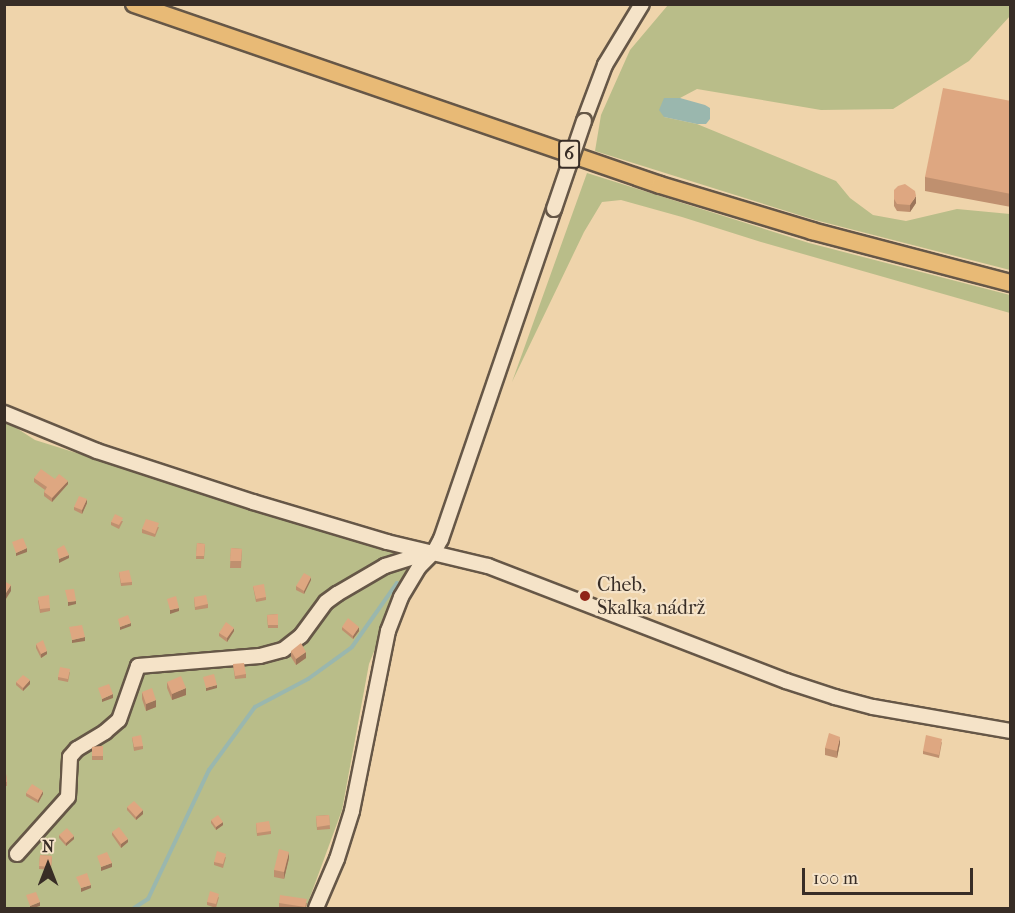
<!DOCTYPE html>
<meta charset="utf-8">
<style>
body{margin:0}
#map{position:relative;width:1015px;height:913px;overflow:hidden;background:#efd4ab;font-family:"IM FELL French Canon",serif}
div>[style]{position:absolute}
.green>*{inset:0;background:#b9bd89}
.water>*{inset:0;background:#9ab7ae}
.stream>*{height:4px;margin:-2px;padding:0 2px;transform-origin:2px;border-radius:2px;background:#9ab7ae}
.roads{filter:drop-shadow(2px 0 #665747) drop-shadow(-2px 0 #665747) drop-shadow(0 2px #665747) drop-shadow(0 -2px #665747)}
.minor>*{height:14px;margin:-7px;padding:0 7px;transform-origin:7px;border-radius:7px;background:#f5e3c8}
.major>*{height:16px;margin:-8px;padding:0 8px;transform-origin:8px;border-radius:8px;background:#e8ba76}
.bridges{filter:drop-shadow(2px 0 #665747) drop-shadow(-2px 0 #665747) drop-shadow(0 2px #665747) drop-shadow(0 -2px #665747)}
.minor-bridge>*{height:14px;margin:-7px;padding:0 7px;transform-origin:7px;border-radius:7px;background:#f5e3c8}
.wall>*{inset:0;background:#bf906f}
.shaded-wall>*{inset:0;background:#9b755a}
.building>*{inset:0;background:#dea781}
.dots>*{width:16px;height:16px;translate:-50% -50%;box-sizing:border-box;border:3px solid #f5e3c8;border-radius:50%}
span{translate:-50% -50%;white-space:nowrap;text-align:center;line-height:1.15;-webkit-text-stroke:4.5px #f5e3c8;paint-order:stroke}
.shield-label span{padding:2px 4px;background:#f5e3c8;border:2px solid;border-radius:4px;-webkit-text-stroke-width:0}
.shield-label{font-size:18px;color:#382d26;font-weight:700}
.poi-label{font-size:20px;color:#382d26}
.left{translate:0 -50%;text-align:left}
.frame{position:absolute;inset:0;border:6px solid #382d26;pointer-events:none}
.north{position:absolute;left:18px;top:835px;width:60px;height:60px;-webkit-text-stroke:4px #f5e3c8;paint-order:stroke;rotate:0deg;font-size:16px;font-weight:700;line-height:24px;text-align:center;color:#382d26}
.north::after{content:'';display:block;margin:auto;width:21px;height:27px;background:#382d26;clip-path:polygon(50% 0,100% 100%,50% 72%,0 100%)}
.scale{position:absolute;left:802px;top:868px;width:171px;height:27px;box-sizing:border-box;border:3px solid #382d26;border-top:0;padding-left:8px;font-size:18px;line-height:21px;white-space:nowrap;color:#382d26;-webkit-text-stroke:4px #f5e3c8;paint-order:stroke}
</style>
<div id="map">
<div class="green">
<i style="clip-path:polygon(668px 5px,1010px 5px,1010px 16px,969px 61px,893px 109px,821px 110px,697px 89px,680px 98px,664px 98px,664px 117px,697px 124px,836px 181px,850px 198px,873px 215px,906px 221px,957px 209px,1010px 214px,1010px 270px,815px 220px,595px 151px,601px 115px,630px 50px)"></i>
<i style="clip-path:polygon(587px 173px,809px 243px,1010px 295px,1010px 313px,761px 242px,682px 217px,621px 200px,602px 202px,584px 232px,512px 382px)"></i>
<i style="clip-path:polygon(4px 420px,35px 440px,411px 558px,369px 664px,342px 810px,306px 908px,5px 908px)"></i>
</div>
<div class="water">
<i style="clip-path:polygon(664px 98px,680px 98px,705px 105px,710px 108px,710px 119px,706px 124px,697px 124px,664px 117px,659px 110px)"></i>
</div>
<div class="stream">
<i style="left:134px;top:908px;width:17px;rotate:-33deg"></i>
<i style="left:148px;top:899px;width:143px;rotate:-64.7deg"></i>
<i style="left:209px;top:770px;width:78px;rotate:-53.9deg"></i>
<i style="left:255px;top:707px;width:60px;rotate:-27.8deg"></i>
<i style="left:308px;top:679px;width:54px;rotate:-36deg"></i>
<i style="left:352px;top:647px;width:78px;rotate:-54.9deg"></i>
<i style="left:397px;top:583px;width:8px;rotate:30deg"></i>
</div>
<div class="roads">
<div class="minor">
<i style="left:584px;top:121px;width:60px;rotate:-69.4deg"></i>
<i style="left:605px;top:65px;width:71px;rotate:-58.8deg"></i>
<i style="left:4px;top:413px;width:100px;rotate:22.2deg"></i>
<i style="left:97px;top:451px;width:164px;rotate:18.1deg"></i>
<i style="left:253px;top:502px;width:140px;rotate:16.6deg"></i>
<i style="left:387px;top:542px;width:104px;rotate:13.4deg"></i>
<i style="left:488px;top:566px;width:319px;rotate:21.1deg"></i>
<i style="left:786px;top:681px;width:52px;rotate:18.1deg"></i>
<i style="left:835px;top:697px;width:39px;rotate:15deg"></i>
<i style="left:873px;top:707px;width:139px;rotate:9.9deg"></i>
<i style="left:17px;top:854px;width:76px;rotate:-48.2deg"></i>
<i style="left:68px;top:797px;width:40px;rotate:-87.1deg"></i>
<i style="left:70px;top:757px;width:11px;rotate:-49deg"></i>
<i style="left:77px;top:749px;width:33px;rotate:-31deg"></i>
<i style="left:105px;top:732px;width:18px;rotate:-41deg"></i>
<i style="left:119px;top:720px;width:57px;rotate:-70.6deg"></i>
<i style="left:138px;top:666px;width:122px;rotate:-4.7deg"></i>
<i style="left:260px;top:656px;width:24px;rotate:-15deg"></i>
<i style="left:283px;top:650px;width:23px;rotate:-38deg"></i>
<i style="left:301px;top:636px;width:42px;rotate:-53.7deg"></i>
<i style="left:326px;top:602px;width:14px;rotate:-36deg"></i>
<i style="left:337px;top:594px;width:56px;rotate:-30.3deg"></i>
<i style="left:385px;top:566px;width:43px;rotate:-17.6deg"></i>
<i style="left:316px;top:908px;width:53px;rotate:-66.8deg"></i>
<i style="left:337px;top:859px;width:50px;rotate:-72.6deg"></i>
<i style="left:352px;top:811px;width:184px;rotate:-78.7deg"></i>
<i style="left:388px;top:631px;width:36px;rotate:-69deg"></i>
<i style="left:401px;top:597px;width:35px;rotate:-59deg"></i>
<i style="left:419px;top:567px;width:21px;rotate:-45deg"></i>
<i style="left:434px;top:552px;width:15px;rotate:-62deg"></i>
<i style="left:441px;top:539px;width:349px;rotate:-71.1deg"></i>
</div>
<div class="major">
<i style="left:134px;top:4px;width:556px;rotate:18.99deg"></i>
<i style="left:660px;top:185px;width:159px;rotate:16.8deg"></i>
<i style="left:812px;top:231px;width:205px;rotate:14.7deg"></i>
</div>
</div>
<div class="bridges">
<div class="minor-bridge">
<i style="left:554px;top:209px;width:93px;rotate:-71.2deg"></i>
</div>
</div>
<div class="wall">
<i style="clip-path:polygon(1011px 101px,1011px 207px,925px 191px,925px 177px)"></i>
<i style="clip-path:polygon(894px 190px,916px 203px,910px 212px,897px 211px,894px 206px)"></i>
<i style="clip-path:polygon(34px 478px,55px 479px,68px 484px,52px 502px,44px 496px,44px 492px,45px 490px,34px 482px)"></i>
<i style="clip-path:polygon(87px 503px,82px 514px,74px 510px,74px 507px)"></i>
<i style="clip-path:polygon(123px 521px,119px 529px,111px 525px,111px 522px)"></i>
<i style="clip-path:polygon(159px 527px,155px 537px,142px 533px,142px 529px)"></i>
<i style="clip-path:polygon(197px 543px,205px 544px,204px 559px,196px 559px)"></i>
<i style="clip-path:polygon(231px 548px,242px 549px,241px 568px,230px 568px)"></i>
<i style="clip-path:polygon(119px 572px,132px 582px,132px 585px,121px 586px)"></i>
<i style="clip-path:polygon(311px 580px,304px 594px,296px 590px,296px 586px)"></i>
<i style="clip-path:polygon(253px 586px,266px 597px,266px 600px,256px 602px)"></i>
<i style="clip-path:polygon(194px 597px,208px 604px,208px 608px,195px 610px)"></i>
<i style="clip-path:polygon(38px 600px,50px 608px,50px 611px,40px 613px)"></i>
<i style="clip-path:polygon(278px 614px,278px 628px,268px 628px,267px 615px)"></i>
<i style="clip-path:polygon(342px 627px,359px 631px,353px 639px,342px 630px)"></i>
<i style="clip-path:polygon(234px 631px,227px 642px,219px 636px,219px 633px)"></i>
<i style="clip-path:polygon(36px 644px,47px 654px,41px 658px,36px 648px)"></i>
<i style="clip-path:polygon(291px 651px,306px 658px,296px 665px,291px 657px)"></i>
<i style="clip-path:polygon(233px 664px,246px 674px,246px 678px,235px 679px)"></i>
<i style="clip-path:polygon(70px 672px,68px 682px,58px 680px,58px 677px)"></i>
<i style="clip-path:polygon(16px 682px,30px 684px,23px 691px,16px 685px)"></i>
<i style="clip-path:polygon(167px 682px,186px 695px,172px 700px,167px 688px)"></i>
<i style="clip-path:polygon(142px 692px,156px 707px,146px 711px,142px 699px)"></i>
<i style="clip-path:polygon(132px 737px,143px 746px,143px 749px,134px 751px)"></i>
<i style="clip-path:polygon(942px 742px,939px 758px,923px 754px,923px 751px)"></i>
<i style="clip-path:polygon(840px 743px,837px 758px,825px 755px,825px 748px)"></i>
<i style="clip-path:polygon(103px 746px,103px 760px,92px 760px,92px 747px)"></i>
<i style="clip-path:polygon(4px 758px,7px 782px,7px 786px,4px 786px)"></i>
<i style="clip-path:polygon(26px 793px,43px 794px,38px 803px,26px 796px)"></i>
<i style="clip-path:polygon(127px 807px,143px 814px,136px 820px,127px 810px)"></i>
<i style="clip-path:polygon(329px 815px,330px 829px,317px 830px,316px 816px)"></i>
<i style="clip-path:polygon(211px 820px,223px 825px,216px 830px,211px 823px)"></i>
<i style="clip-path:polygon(256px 823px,271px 831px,271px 834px,257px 836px)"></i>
<i style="clip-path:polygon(112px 832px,128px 842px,121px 848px,112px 835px)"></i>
<i style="clip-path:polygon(59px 835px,74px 839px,66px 846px,59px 838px)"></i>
<i style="clip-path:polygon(40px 855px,52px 856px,51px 870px,39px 869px)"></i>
<i style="clip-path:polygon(226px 857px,223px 868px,214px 865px,214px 862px)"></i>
<i style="clip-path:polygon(289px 858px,284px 879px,274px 877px,274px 870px)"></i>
<i style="clip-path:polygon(219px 897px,216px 908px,207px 905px,207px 902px)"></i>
<i style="clip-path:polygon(279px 903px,307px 903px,306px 909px,291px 909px,279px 907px)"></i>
</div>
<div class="shaded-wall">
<i style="clip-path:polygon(916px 196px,916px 203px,910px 212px,910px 205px)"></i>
<i style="clip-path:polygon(68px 481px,68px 484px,52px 502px,52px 498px)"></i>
<i style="clip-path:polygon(87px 499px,87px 503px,82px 514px,82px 510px)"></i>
<i style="clip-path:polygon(27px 548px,27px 552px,16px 556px,16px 553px)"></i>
<i style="clip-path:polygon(69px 555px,69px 558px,59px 563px,59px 559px)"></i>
<i style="clip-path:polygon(311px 577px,311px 580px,304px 594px,304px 591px)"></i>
<i style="clip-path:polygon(11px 585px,11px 591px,4px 602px,4px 596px)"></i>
<i style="clip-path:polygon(76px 601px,76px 604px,68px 606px,68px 602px)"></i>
<i style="clip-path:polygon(179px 608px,179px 611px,170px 614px,170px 610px)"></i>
<i style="clip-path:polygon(131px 623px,131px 626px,120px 630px,120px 627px)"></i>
<i style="clip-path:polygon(359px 627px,359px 631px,353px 639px,353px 636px)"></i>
<i style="clip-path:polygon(234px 628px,234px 631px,227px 642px,227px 638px)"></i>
<i style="clip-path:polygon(85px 637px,85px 641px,72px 643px,72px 640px)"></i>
<i style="clip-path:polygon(47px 651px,47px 654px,41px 658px,41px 654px)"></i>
<i style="clip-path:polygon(306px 652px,306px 658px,296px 665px,296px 659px)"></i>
<i style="clip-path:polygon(30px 680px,30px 684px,23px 691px,23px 688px)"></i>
<i style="clip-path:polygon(217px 685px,217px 688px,206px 691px,206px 688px)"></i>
<i style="clip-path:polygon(186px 688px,186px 695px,172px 700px,172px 694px)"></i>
<i style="clip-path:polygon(113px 694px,113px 698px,102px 702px,102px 699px)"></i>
<i style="clip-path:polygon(156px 700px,156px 707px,146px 711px,146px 704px)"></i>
<i style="clip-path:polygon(840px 737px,840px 743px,837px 758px,837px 751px)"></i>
<i style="clip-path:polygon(43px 791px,43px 794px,38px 803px,38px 800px)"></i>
<i style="clip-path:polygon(143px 810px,143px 814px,136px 820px,136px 817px)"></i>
<i style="clip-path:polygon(223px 822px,223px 825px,216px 830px,216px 827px)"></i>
<i style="clip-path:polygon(74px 836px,74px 839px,66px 846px,66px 843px)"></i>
<i style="clip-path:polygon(128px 839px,128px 842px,121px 848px,121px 844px)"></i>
<i style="clip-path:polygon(289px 852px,289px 858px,284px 879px,284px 872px)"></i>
<i style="clip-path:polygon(112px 863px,112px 867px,101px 871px,101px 867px)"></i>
<i style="clip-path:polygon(91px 885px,91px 888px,81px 892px,81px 888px)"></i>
<i style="clip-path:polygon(40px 902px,40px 906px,30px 909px,30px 906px)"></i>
</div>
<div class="building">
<i style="clip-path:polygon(943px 88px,1011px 101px,1011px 194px,925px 177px)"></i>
<i style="clip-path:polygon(905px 184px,915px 191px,916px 196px,910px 205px,897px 204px,894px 199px,894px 190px,898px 186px)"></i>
<i style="clip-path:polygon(41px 469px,55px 479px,59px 474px,68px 481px,52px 498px,44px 492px,47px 487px,34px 478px)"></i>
<i style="clip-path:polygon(79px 496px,87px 499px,82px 510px,74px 507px)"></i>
<i style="clip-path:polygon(115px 514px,123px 518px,119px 525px,111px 522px)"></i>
<i style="clip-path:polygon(146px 519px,159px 523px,155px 534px,142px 529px)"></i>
<i style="clip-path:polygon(23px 538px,27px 548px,16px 553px,12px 542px)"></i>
<i style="clip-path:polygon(197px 543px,205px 544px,204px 556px,196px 556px)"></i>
<i style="clip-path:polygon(64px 545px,69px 555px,59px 559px,57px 549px)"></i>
<i style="clip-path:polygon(231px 548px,242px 549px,241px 561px,230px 561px)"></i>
<i style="clip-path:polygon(129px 570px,132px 582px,121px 583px,119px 572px)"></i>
<i style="clip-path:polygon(304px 573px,311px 577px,304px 591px,296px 586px)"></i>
<i style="clip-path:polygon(4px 581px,11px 585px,4px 596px)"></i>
<i style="clip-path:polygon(264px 584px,266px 597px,256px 599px,253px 586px)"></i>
<i style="clip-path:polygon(74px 589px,76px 601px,68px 602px,65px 590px)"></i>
<i style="clip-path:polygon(49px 595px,50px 608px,40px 609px,38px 597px)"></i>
<i style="clip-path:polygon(206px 595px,208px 604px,195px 607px,194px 597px)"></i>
<i style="clip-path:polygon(176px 596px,179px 608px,170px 610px,167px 599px)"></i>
<i style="clip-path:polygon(278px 614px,278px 625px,268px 625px,267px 615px)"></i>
<i style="clip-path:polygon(128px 615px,131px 623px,120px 627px,118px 619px)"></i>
<i style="clip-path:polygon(348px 618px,359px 627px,353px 636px,342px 627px)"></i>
<i style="clip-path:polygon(226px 622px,234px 628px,227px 638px,219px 633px)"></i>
<i style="clip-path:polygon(82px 625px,85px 637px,72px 640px,69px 627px)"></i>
<i style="clip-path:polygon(43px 640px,47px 651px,41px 654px,36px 644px)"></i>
<i style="clip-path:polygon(301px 643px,306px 652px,296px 659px,291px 651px)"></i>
<i style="clip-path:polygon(244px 663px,246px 674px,235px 676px,233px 664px)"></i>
<i style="clip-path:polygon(60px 667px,70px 669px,68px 679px,58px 677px)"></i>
<i style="clip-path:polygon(214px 674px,217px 685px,206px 688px,203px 677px)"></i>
<i style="clip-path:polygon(23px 675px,30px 680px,23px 688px,16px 682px)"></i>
<i style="clip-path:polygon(181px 676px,186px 688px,172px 694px,167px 682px)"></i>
<i style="clip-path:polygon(109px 684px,113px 694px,102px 699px,98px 688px)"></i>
<i style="clip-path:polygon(152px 688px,156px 700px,146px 704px,142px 692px)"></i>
<i style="clip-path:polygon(829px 733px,840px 737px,837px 751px,825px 748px)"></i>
<i style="clip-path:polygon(141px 735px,143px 746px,134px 747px,132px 737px)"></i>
<i style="clip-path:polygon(926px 735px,942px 739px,939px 755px,923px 751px)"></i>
<i style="clip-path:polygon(103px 746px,103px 756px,92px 756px,92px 747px)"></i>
<i style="clip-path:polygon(4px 758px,7px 782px,4px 781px)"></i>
<i style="clip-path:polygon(32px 784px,43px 791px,38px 800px,26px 793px)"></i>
<i style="clip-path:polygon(134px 801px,143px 810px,136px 817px,127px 807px)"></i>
<i style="clip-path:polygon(218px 815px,223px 822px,216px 827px,211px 820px)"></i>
<i style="clip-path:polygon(329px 815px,330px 825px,317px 827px,316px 816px)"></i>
<i style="clip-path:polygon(269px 821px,271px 831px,257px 833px,256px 823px)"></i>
<i style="clip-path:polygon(119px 827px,128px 839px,121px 844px,112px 832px)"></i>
<i style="clip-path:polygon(67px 828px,74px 836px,66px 843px,59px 835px)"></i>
<i style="clip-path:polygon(279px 849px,289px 852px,284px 872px,274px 870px)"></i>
<i style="clip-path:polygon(217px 851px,226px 854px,223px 864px,214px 862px)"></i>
<i style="clip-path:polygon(107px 852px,112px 863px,101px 867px,97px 856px)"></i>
<i style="clip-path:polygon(40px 855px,52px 856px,51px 867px,39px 866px)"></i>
<i style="clip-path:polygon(87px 873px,91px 885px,81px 888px,76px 877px)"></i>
<i style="clip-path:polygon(210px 891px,219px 894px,216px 904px,207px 902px)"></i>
<i style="clip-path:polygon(36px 892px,40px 902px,30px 906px,26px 895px)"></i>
<i style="clip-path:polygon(280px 895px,307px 899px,305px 907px,279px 903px)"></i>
</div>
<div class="dots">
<i style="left:585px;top:596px;background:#8f2418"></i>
</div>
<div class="shield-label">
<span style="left:569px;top:154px">6</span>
</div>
<div class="poi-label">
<span class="left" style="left:597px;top:596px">Cheb,<br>Skalka nádrž</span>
</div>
<div class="frame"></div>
<div class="north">N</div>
<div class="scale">100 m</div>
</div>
